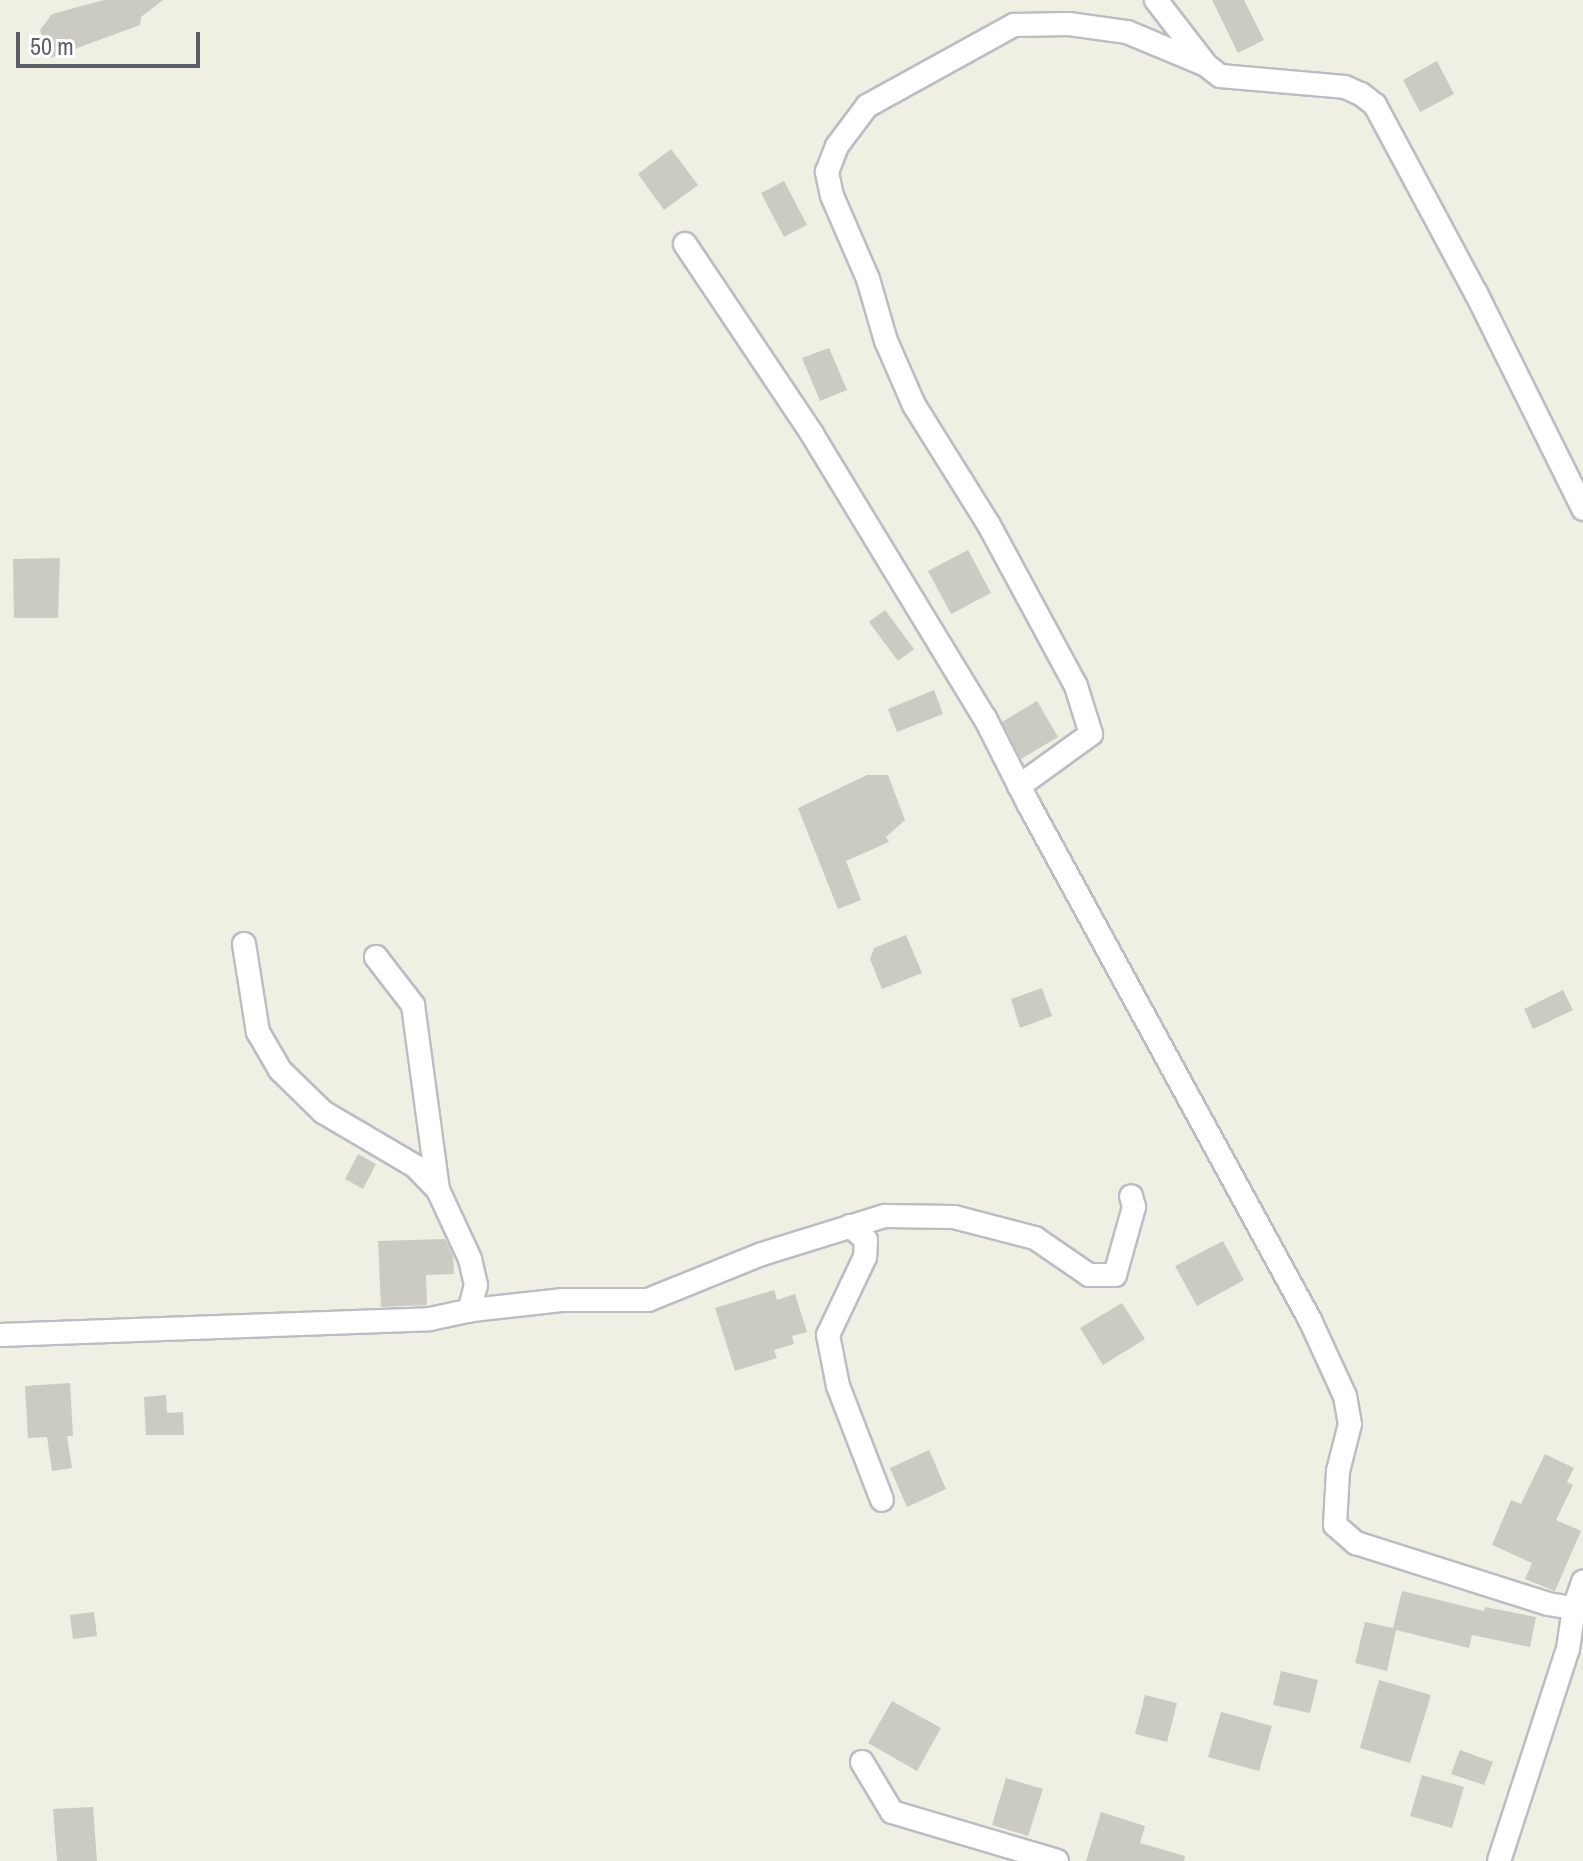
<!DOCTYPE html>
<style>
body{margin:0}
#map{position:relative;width:1583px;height:1861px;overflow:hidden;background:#efefe4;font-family:"Archivo Narrow",sans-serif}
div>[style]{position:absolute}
.building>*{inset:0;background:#cccbc3}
.roads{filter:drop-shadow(2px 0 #bcbdc4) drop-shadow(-2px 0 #bcbdc4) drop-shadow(0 2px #bcbdc4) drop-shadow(0 -2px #bcbdc4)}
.minor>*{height:22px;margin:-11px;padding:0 11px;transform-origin:11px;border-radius:11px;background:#fff}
span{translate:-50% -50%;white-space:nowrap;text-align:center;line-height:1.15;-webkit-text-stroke:6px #fff;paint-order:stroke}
.scale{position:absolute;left:16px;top:32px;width:184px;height:36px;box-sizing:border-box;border:4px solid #5c5e66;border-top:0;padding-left:10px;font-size:24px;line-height:28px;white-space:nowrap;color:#5c5e66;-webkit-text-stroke:6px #fff;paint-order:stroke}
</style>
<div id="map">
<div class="building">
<i style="clip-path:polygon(104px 0,163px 0,141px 17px,140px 25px,50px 58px,40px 30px,52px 14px)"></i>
<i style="clip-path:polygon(1212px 0,1244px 0,1264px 40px,1238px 53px)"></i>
<i style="clip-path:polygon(1437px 61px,1454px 94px,1420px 112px,1403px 80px)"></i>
<i style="clip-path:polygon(671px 149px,698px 185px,664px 210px,638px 174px)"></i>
<i style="clip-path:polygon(784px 181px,807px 225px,784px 237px,761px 193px)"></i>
<i style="clip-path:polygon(829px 348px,847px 390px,820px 401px,802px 358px)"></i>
<i style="clip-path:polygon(968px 550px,991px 593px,951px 614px,928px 571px)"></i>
<i style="clip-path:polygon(60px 558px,58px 618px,14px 618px,13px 559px)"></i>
<i style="clip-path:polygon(885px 610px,914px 649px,898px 661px,869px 622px)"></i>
<i style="clip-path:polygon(934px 690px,943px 714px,897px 732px,888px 709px)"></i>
<i style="clip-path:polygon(1037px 701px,1058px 737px,1021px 759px,1002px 722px)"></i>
<i style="clip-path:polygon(867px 775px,888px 775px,905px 820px,886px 837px,889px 842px,846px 861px,861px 900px,838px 909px,798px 808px)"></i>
<i style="clip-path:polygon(906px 935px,922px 973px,882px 989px,870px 959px,874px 948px)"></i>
<i style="clip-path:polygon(1042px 988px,1052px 1016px,1020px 1028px,1011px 999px)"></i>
<i style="clip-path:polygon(1563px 990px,1573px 1010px,1533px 1029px,1524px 1009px)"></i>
<i style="clip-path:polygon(358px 1154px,376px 1164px,363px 1189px,345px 1179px)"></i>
<i style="clip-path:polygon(445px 1239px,453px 1255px,454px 1274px,426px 1275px,427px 1305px,381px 1307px,378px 1241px)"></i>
<i style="clip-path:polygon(1223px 1241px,1244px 1280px,1197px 1306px,1175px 1266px)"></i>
<i style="clip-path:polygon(774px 1290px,777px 1300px,795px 1294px,807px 1332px,792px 1336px,794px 1344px,774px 1350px,777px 1358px,735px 1371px,715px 1308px)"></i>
<i style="clip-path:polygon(1122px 1303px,1145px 1339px,1103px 1365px,1080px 1328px)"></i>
<i style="clip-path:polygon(70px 1383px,73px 1436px,67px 1436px,72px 1468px,52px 1471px,47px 1437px,28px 1438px,25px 1386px)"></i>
<i style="clip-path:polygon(166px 1395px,167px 1413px,183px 1412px,184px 1435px,146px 1435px,144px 1397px)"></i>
<i style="clip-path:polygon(929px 1450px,946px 1489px,907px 1507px,890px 1468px)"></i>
<i style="clip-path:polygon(1545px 1454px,1574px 1468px,1567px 1482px,1573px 1485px,1556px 1520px,1581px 1531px,1555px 1591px,1525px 1579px,1532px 1563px,1492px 1545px,1511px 1500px,1521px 1504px)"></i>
<i style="clip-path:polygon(1402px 1591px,1484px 1611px,1485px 1607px,1536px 1617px,1530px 1647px,1472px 1635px,1469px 1648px,1396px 1630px,1387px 1671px,1355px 1663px,1365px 1622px,1393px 1628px)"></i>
<i style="clip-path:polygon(94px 1612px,97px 1636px,73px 1639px,70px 1615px)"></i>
<i style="clip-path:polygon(1281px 1671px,1318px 1680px,1310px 1713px,1273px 1705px)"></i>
<i style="clip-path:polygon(1379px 1680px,1431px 1695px,1410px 1763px,1360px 1748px)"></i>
<i style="clip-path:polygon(1145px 1695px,1177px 1703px,1167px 1742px,1135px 1734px)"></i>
<i style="clip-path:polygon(892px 1701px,941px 1728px,917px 1771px,868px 1743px)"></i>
<i style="clip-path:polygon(1221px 1712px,1272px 1726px,1259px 1771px,1208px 1757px)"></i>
<i style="clip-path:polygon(1460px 1750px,1493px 1762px,1484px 1785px,1451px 1774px)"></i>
<i style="clip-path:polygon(1422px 1775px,1464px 1787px,1452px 1828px,1410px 1816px)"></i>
<i style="clip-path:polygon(1006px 1778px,1043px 1789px,1028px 1836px,992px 1825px)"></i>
<i style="clip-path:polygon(93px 1807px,97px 1861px,57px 1861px,53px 1809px)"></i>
<i style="clip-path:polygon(1101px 1812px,1145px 1826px,1140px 1843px,1185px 1856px,1184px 1861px,1086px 1861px)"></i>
</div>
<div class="roads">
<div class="minor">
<i style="left:1156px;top:0;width:78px;rotate:52.3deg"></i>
<i style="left:685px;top:244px;width:229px;rotate:56.2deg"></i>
<i style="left:812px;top:434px;width:333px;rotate:58.7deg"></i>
<i style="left:985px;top:718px;width:97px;rotate:63.2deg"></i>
<i style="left:1029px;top:805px;width:587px;rotate:61.38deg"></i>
<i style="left:1310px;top:1320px;width:84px;rotate:65.3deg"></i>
<i style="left:1345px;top:1396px;width:28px;rotate:80deg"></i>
<i style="left:1350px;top:1424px;width:49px;rotate:104.3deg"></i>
<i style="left:1338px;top:1471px;width:54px;rotate:93.2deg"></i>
<i style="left:1335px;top:1525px;width:28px;rotate:41deg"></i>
<i style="left:1356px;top:1543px;width:201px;rotate:17.6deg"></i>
<i style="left:1548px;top:1604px;width:26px;rotate:9deg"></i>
<i style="left:1019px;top:786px;width:89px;rotate:-35.8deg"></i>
<i style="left:1091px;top:734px;width:50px;rotate:-107.4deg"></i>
<i style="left:1076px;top:686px;width:183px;rotate:-118.4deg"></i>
<i style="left:989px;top:525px;width:142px;rotate:-122deg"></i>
<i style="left:914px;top:405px;width:70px;rotate:-113.6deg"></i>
<i style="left:886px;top:341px;width:65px;rotate:-106.2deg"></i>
<i style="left:868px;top:279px;width:90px;rotate:-113.4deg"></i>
<i style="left:832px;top:196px;width:25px;rotate:-102deg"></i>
<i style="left:827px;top:172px;width:28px;rotate:-69deg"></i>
<i style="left:837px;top:146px;width:50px;rotate:-53.1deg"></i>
<i style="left:867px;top:106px;width:168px;rotate:-28.9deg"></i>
<i style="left:1014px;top:25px;width:55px;rotate:-1deg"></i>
<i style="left:1069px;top:24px;width:59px;rotate:7.9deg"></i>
<i style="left:1127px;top:32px;width:86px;rotate:22.7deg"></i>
<i style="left:1206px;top:65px;width:18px;rotate:38deg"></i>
<i style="left:1220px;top:76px;width:125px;rotate:5deg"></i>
<i style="left:1345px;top:87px;width:17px;rotate:24deg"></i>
<i style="left:1361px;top:94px;width:18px;rotate:38deg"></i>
<i style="left:1375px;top:105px;width:213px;rotate:61.8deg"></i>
<i style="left:1476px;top:293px;width:241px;rotate:63.6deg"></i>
<i style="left:244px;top:944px;width:89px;rotate:81deg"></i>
<i style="left:258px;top:1032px;width:44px;rotate:59.9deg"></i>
<i style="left:280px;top:1070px;width:60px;rotate:44.3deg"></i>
<i style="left:323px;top:1112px;width:107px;rotate:30.4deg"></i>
<i style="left:415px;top:1166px;width:33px;rotate:46deg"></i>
<i style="left:438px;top:1190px;width:76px;rotate:65.1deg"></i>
<i style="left:470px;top:1259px;width:27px;rotate:77deg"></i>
<i style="left:476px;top:1285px;width:27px;rotate:105deg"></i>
<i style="left:376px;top:957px;width:61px;rotate:52.4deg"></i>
<i style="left:413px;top:1005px;width:187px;rotate:82.3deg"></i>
<i style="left:850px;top:1226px;width:21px;rotate:41deg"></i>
<i style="left:866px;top:1240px;width:17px;rotate:93deg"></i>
<i style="left:865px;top:1257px;width:86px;rotate:115.4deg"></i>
<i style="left:828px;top:1335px;width:52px;rotate:78.9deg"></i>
<i style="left:838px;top:1386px;width:122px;rotate:68.9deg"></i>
<i style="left:0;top:1335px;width:430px;rotate:-2.1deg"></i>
<i style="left:430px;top:1319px;width:43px;rotate:-12.1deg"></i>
<i style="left:472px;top:1310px;width:92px;rotate:-6.3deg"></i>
<i style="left:563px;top:1300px;width:85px"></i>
<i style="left:648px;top:1300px;width:123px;rotate:-22deg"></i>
<i style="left:762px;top:1254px;width:129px;rotate:-17.2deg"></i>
<i style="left:885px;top:1216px;width:69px;rotate:0.8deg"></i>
<i style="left:954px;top:1217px;width:84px;rotate:14.5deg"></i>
<i style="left:1035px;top:1238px;width:65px;rotate:34.4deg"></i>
<i style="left:1089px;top:1275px;width:26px"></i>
<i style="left:1115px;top:1275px;width:71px;rotate:-74.4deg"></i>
<i style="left:1134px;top:1207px;width:11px;rotate:-105deg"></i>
<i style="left:862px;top:1762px;width:58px;rotate:59deg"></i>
<i style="left:892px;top:1812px;width:172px;rotate:16.5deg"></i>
<i style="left:1499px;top:1861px;width:223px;rotate:-72deg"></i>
<i style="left:1568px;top:1649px;width:41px;rotate:-81.7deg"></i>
<i style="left:1574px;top:1608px;width:28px;rotate:-71deg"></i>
</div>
</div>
<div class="scale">50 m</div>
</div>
